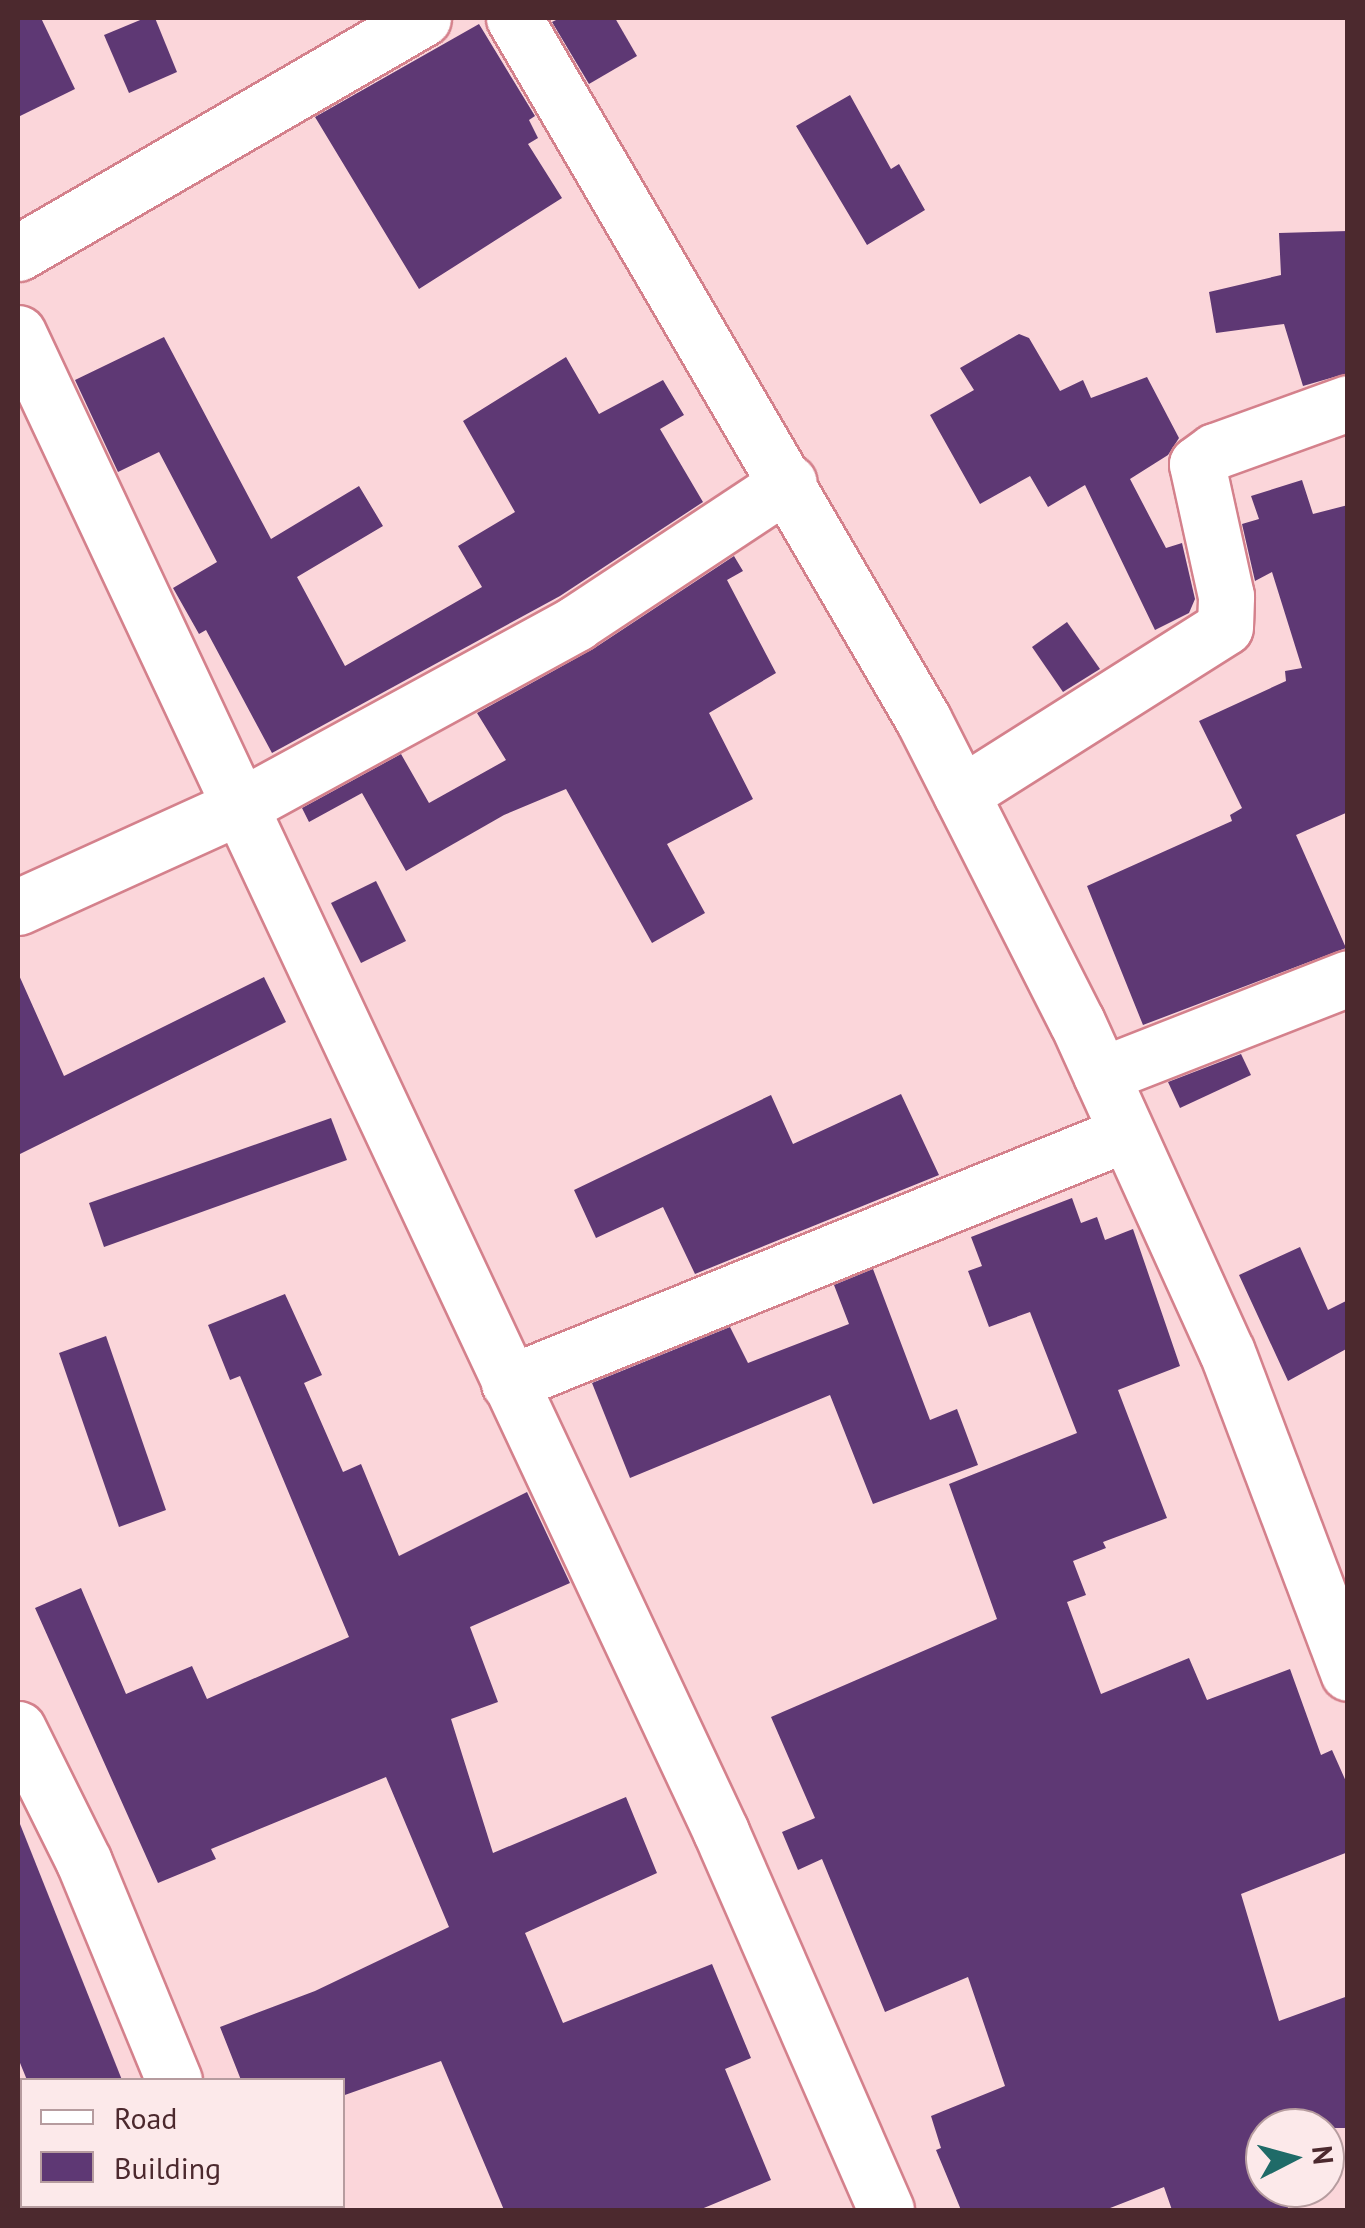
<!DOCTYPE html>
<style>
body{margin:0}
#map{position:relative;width:1365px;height:2228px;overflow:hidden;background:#fbd6da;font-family:"PT Sans",sans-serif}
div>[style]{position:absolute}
.building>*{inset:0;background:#5e3874}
.roads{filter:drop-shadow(2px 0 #d4818c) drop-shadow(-2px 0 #d4818c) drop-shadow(0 2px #d4818c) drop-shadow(0 -2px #d4818c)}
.minor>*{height:55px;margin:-27.5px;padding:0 27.5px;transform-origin:27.5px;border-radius:27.5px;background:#fff}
span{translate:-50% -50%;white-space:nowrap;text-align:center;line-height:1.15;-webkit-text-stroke:10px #fce9ea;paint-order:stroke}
.frame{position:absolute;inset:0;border:20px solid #4c292e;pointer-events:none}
.legend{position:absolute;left:20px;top:2078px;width:325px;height:130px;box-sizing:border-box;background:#fce9ea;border:2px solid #b69c9f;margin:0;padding:12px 18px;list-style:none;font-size:30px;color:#4c292e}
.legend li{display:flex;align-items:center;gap:20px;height:50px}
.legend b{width:50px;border:2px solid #b69c9f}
.north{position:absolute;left:1245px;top:2108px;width:100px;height:100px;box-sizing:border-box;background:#fce9ea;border:2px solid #b69c9f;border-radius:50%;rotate:84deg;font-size:28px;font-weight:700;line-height:40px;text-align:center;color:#4c292e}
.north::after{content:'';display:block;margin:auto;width:35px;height:45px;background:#1f6b68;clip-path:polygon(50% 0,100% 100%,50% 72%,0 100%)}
</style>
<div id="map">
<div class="building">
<i style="clip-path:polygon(18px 18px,41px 18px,75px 89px,18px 117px)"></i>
<i style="clip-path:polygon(145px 18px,155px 18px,177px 72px,129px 93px,104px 35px)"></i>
<i style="clip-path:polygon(560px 18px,615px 18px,637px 56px,589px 84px,552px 22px)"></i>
<i style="clip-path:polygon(479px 24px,535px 116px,529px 120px,538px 138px,528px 144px,562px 198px,419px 289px,315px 117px)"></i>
<i style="clip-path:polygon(850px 95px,891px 169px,899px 164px,925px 210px,867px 245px,796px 126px)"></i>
<i style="clip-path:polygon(1348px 231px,1348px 373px,1303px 386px,1284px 324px,1216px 333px,1209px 292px,1281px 275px,1279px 233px)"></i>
<i style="clip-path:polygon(1019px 334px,1029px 338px,1060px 391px,1083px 380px,1091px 398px,1147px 377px,1179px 438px,1168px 455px,1130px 479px,1166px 548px,1182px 543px,1195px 599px,1189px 613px,1155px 630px,1085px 485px,1048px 507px,1030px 476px,980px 504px,930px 415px,974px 390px,960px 368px)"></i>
<i style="clip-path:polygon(164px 337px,271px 539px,359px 486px,383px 526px,297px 577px,345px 666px,482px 587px,458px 546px,515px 512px,463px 421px,566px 357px,599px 414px,663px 380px,684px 415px,660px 429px,703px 502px,560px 596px,272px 753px,206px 630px,199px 634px,173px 588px,217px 562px,159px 452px,118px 472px,75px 380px)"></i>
<i style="clip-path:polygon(1302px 480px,1313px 514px,1348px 505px,1348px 812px,1296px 835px,1346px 948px,1143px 1025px,1087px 886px,1232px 821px,1230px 815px,1242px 808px,1199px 721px,1286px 681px,1285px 671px,1302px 668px,1272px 572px,1255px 581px,1242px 524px,1259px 519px,1251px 496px)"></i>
<i style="clip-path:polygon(734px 556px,743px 571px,727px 580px,776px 673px,709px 713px,753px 799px,667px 844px,705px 913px,652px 943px,566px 789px,504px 815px,406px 871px,362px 793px,309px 822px,302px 808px,401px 754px,429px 803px,506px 760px,477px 713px,593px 649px)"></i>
<i style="clip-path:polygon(1067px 622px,1100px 669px,1063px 692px,1032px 647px)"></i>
<i style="clip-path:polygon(376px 881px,406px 941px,361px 963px,331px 903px)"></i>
<i style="clip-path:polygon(18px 973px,64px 1076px,264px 977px,286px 1022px,18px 1155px)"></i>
<i style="clip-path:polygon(1241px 1054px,1251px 1075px,1180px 1108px,1168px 1082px)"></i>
<i style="clip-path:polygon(901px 1094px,939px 1175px,695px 1274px,663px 1207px,596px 1238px,574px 1190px,771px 1095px,793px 1144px)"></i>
<i style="clip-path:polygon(331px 1118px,347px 1160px,104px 1247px,89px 1203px)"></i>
<i style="clip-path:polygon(1072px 1198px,1081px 1223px,1097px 1217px,1105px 1240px,1133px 1229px,1180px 1366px,1118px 1390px,1167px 1518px,1103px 1542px,1106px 1548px,1073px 1561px,1086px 1595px,1067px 1602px,1101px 1694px,1189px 1658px,1207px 1700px,1290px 1669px,1321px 1755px,1332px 1750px,1348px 1786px,1348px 1852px,1241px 1894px,1279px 2021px,1348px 1996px,1348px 2128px,1256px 2128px,1265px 2150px,1265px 2188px,1280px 2188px,1289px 2210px,1172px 2210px,1164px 2187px,1105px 2210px,961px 2210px,936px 2150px,941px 2148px,931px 2116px,1005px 2086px,968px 1977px,885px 2012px,822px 1859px,798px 1870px,782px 1832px,815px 1818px,771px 1717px,997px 1619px,949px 1484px,1077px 1433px,1030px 1312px,989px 1327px,968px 1271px,982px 1266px,971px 1237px)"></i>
<i style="clip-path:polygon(1300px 1247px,1328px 1310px,1348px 1300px,1348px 1348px,1288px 1381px,1239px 1275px)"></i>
<i style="clip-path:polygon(873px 1269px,930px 1420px,957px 1409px,978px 1465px,873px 1504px,830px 1395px,630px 1478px,592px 1383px,730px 1327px,748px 1363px,849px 1324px,834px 1285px)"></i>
<i style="clip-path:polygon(285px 1294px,322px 1375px,304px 1383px,343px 1472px,361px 1464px,399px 1556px,527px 1492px,570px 1583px,470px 1627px,498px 1702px,451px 1719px,493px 1853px,626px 1797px,657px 1873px,525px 1933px,563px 2023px,712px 1964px,751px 2058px,725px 2069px,771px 2180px,699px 2210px,504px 2210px,441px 2061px,342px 2096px,342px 2080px,241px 2080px,220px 2027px,315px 1991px,449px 1927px,386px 1777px,211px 1849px,216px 1859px,158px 1883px,35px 1608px,81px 1588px,126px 1694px,192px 1666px,207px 1699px,349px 1637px,240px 1376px,230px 1380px,208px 1325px)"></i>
<i style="clip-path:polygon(106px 1336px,166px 1510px,119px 1527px,59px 1353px)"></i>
<i style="clip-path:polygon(20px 1824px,122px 2080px,27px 2080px,18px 2058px)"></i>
</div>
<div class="roads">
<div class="minor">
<i style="left:514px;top:18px;width:812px;rotate:59.74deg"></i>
<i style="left:923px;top:719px;width:340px;rotate:63.1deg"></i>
<i style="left:1077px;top:1022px;width:362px;rotate:65.6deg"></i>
<i style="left:1227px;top:1352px;width:343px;rotate:69.3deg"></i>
<i style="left:18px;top:253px;width:468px;rotate:-30.1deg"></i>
<i style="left:18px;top:333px;width:1656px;rotate:64.87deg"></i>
<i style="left:721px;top:1832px;width:412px;rotate:66.4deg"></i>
<i style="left:961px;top:794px;width:312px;rotate:-32.3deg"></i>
<i style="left:1225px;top:627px;width:31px;rotate:-88deg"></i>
<i style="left:1226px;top:596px;width:135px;rotate:-102.4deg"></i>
<i style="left:1197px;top:464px;width:22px;rotate:-36deg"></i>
<i style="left:1215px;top:451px;width:141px;rotate:-19.8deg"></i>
<i style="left:18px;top:907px;width:245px;rotate:-24.4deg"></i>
<i style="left:241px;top:806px;width:382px;rotate:-28.6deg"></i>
<i style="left:576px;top:623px;width:255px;rotate:-33.5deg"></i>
<i style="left:1101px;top:1075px;width:265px;rotate:-21.4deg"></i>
<i style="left:509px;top:1383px;width:664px;rotate:-22.01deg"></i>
<i style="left:18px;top:1729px;width:148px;rotate:63.6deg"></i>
<i style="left:84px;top:1862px;width:236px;rotate:67.6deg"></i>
<i style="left:18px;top:2197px;width:4px;rotate:-27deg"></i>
<i style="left:224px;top:2206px;width:4px;rotate:63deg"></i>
</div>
</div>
<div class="frame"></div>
<ul class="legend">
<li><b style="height:12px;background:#fff"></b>Road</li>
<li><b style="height:28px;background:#5e3874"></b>Building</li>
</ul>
<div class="north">N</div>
</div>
